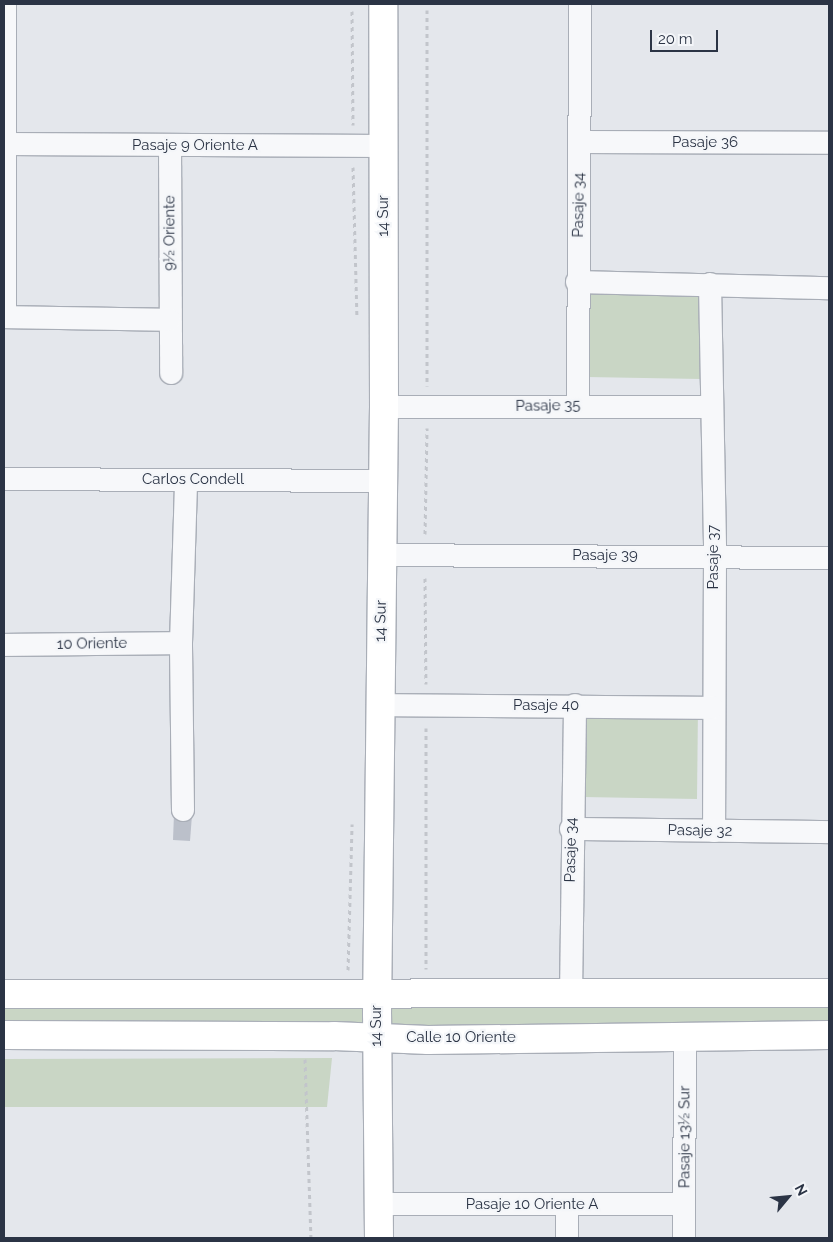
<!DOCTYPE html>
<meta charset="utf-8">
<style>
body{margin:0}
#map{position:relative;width:833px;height:1242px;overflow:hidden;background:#e4e7ec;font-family:Raleway,sans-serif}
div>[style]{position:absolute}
.green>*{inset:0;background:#c9d6c5}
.building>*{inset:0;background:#bbc0ca}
.path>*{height:3px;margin-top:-1.5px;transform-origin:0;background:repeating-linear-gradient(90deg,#c2c5cb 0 4px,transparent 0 8px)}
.roads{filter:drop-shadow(1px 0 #a9aeb7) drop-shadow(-1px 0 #a9aeb7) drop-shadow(0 1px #a9aeb7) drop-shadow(0 -1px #a9aeb7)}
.street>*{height:22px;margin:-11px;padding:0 11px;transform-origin:11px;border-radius:11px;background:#f7f8fa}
.secondary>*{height:28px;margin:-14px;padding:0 14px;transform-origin:14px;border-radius:14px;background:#fff}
span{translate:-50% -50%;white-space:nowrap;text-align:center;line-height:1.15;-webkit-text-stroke:4.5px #f4f6f9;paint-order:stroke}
.street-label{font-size:15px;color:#2b3445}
.frame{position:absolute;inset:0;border:5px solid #2b3445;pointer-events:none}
.north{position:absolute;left:763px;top:1172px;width:50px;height:50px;-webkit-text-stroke:4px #f4f6f9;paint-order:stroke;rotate:62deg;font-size:14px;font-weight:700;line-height:20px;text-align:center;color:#2b3445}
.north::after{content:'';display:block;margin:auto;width:18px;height:22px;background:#2b3445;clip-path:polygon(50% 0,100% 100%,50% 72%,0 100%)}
.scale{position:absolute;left:650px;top:30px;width:68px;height:22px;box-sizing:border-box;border:2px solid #2b3445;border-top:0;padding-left:6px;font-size:15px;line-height:18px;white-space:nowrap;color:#2b3445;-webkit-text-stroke:4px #f4f6f9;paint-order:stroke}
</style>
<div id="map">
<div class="green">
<i style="clip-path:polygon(588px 284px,702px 286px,701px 379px,587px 377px)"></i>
<i style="clip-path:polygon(584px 704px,698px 707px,697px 799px,583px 797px)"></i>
<i style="clip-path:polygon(829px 997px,829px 1028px,4px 1028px,4px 1000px)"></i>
<i style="clip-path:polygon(332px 1058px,327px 1107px,4px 1107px,4px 1059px)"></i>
</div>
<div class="building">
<i style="clip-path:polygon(174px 814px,192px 815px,190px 841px,173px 840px)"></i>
</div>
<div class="path">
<i style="left:427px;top:10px;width:376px;rotate:90deg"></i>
<i style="left:352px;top:11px;width:114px;rotate:89.5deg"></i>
<i style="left:353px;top:167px;width:148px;rotate:88.5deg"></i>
<i style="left:425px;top:534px;width:106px;rotate:-88.9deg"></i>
<i style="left:425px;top:578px;width:106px;rotate:89.5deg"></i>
<i style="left:426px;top:728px;width:241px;rotate:90deg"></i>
<i style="left:348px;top:970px;width:146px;rotate:-88.4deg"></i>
<i style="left:305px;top:1059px;width:179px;rotate:88.1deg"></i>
</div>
<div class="roads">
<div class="street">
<i style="left:580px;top:142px;width:249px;rotate:0.2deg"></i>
<i style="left:7px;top:144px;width:377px;rotate:0.3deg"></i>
<i style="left:170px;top:147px;width:226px;rotate:89.7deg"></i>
<i style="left:577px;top:282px;width:252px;rotate:1.4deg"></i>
<i style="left:710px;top:284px;width:272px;rotate:88.9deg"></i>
<i style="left:715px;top:556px;width:275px;rotate:90.2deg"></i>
<i style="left:4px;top:317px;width:165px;rotate:1deg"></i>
<i style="left:5px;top:317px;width:313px;rotate:-90deg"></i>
<i style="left:578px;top:406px;width:402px;rotate:-89.7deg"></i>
<i style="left:384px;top:407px;width:328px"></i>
<i style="left:4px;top:479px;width:377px;rotate:0.3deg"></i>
<i style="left:382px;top:555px;width:447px;rotate:0.4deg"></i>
<i style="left:4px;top:645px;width:177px;rotate:-0.6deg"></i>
<i style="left:379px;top:705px;width:333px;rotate:0.5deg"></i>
<i style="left:183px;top:810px;width:167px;rotate:-90.7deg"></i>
<i style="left:181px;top:643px;width:163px;rotate:-88.2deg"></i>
<i style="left:571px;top:829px;width:258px;rotate:0.7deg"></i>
<i style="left:571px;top:995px;width:290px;rotate:-89.2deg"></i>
<i style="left:380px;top:1204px;width:304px"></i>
<i style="left:567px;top:1238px;width:33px;rotate:-90deg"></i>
<i style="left:684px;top:1238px;width:202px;rotate:-89.7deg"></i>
</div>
<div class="secondary">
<i style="left:4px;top:994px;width:825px;rotate:-0.07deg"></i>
<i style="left:4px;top:1035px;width:330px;rotate:0.2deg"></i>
<i style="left:334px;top:1036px;width:94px;rotate:2.4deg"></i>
<i style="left:428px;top:1040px;width:401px;rotate:-0.7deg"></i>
<i style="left:379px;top:1238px;width:224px;rotate:-90.5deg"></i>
<i style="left:377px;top:1014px;width:607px;rotate:-89.34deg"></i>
<i style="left:384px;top:407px;width:403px;rotate:-90.1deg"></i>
</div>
</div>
<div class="street-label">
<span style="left:705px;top:143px">Pasaje 36</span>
<span style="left:195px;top:146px">Pasaje 9 Oriente A</span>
<span style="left:579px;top:205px;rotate:-89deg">Pasaje 34</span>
<span style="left:384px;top:216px;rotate:-90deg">14 Sur</span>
<span style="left:170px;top:233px;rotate:-90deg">9½ Oriente</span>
<span style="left:548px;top:406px;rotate:-1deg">Pasaje 35</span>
<span style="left:193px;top:480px">Carlos Condell</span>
<span style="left:605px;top:556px">Pasaje 39</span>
<span style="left:714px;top:557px;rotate:-90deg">Pasaje 37</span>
<span style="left:381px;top:621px;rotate:-89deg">14 Sur</span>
<span style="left:92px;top:644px;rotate:-1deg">10 Oriente</span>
<span style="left:546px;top:706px">Pasaje 40</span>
<span style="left:700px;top:831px;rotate:1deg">Pasaje 32</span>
<span style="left:571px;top:850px;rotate:-89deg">Pasaje 34</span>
<span style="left:377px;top:1026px;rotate:-90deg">14 Sur</span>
<span style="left:461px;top:1038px">Calle 10 Oriente</span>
<span style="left:685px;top:1137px;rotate:-90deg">Pasaje 13½ Sur</span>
<span style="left:532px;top:1205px">Pasaje 10 Oriente A</span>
</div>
<div class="frame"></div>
<div class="north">N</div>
<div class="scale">20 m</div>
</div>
